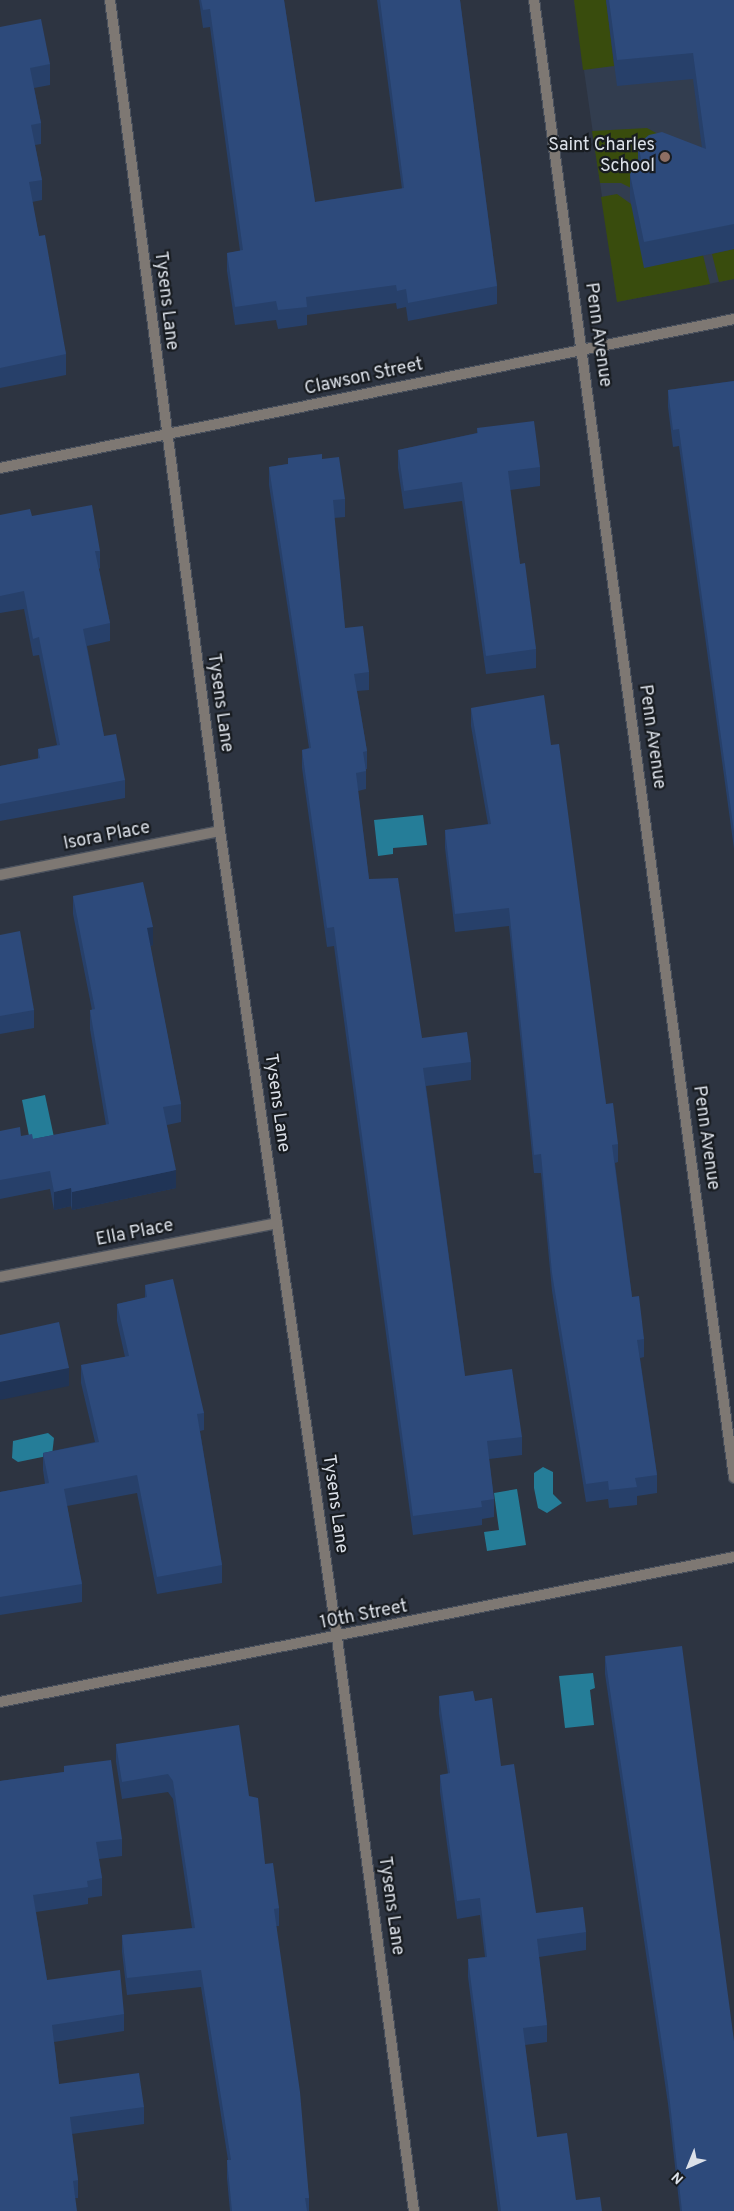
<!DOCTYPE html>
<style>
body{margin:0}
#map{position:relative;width:734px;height:2211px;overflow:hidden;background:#2d3441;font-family:Overpass,sans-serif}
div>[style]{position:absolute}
.built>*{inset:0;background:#323d4f}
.green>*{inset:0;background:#394c0d}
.water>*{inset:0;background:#257d98}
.roads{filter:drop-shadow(1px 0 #49505c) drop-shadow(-1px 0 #49505c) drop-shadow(0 1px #49505c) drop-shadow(0 -1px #49505c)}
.street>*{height:10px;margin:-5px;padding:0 5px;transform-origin:5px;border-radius:5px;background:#7e7873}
.wall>*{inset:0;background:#27406a}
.shaded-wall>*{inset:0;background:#203456}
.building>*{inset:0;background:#2d4a7b}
.dots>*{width:14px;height:14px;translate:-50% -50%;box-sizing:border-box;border:2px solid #181c21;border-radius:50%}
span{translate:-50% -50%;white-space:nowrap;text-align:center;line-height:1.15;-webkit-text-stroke:4.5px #181c21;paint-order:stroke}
.poi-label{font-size:18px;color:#dce1e9}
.right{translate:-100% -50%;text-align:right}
.street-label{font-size:18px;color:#dce1e9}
.north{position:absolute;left:664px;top:2141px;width:50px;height:50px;-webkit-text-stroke:4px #181c21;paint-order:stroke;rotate:224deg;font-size:14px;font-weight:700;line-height:20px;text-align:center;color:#dce1e9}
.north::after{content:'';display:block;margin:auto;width:18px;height:22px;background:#dce1e9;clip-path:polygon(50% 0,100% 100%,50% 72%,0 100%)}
</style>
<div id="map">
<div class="built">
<i style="clip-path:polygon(574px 0,734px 0,734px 279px,617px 302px)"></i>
</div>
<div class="green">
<i style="clip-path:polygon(574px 0,606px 0,614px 66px,583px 70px)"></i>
<i style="clip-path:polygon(647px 128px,660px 135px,637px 191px,621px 183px,600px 183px,592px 131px)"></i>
<i style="clip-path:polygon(617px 194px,703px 255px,710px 284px,617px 302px,601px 197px)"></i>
<i style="clip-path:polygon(734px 249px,734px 279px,719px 282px,712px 254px)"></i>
</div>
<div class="water">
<i style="clip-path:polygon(423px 815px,427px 845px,393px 848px,393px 854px,378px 856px,374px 820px)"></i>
<i style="clip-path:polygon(45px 1095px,55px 1142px,31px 1146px,22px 1100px)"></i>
<i style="clip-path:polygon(48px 1433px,54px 1438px,52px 1455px,18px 1462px,12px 1458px,13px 1441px)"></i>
<i style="clip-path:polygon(543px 1467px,553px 1472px,553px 1494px,562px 1503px,547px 1513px,538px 1508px,534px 1488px,534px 1473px)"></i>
<i style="clip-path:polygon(517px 1489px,526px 1545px,487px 1551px,484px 1532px,499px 1530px,494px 1493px)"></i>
<i style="clip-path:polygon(593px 1673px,595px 1688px,590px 1690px,594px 1725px,565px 1728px,559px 1676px)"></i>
</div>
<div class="roads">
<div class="street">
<i style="left:110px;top:0;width:838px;rotate:82.46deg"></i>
<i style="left:220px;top:831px;width:815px;rotate:81.75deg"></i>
<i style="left:337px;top:1638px;width:578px;rotate:82.35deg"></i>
<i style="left:534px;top:0;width:1491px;rotate:82.29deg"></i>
<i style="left:0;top:468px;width:749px;rotate:-11.47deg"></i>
<i style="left:0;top:875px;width:224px;rotate:-11.3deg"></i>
<i style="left:0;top:1277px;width:282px;rotate:-11deg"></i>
<i style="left:0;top:1702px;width:748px;rotate:-11.17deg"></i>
</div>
</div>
<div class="wall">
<i style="clip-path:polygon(199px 0,284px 0,315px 202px,402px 189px,377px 0,460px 0,497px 286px,497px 304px,408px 321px,406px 307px,397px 309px,396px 303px,307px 315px,307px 325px,278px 329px,276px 320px,235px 325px,227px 271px,227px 253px,240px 251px,210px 27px,203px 28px)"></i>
<i style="clip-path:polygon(606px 0,734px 0,734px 249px,644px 268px,630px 199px,630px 174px,638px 163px,638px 144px,702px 148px,693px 79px,617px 86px)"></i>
<i style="clip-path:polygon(0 27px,50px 64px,50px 85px,34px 88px,41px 123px,41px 144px,35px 145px,42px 180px,42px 200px,32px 202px,39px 236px,66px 354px,66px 375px,0 388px)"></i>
<i style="clip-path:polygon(734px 381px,734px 849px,679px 446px,673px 447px,668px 407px,668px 390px)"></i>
<i style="clip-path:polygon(477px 428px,540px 467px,540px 486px,510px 490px,520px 564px,536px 649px,536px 668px,486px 674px,462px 501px,404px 509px,398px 468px,398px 450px,477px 433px)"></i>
<i style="clip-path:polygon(288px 458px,322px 459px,345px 499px,345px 517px,334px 518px,345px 628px,369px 672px,369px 690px,357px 691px,367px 751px,367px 769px,366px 769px,366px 789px,358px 791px,369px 879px,422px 1038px,471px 1062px,471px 1080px,426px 1086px,465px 1376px,522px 1437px,522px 1455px,489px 1459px,494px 1499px,494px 1517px,482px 1519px,482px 1525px,413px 1535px,334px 946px,327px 947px,302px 768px,302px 750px,309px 748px,269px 485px,269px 467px,288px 464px)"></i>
<i style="clip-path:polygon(0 515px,32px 516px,100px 551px,100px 568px,99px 569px,110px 623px,110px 641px,87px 646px,104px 736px,125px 780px,125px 798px,0 821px,0 766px,38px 759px,38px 749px,57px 745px,39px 655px,33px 656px,24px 609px,0 613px)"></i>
<i style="clip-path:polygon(471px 708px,551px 745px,606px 1104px,618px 1144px,618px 1162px,615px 1163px,632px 1297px,644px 1339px,644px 1357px,640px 1358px,657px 1475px,657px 1493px,637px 1496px,637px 1505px,609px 1508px,608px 1499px,586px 1502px,552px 1291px,541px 1173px,534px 1173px,509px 926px,455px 932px,445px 848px,445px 830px,488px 824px,471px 726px)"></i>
<i style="clip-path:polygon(73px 896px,153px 945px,150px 946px,181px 1104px,181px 1122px,167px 1125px,176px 1188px,72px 1210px,71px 1206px,54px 1210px,50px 1189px,0 1199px,0 1131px,33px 1139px,106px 1125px,90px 1029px,90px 1010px,92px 1010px,73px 914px)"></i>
<i style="clip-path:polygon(0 935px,34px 1010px,34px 1028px,0 1034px)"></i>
<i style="clip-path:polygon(145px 1285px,204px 1413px,204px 1430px,200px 1431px,222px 1565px,222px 1583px,157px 1594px,137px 1493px,67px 1506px,82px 1584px,82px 1602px,0 1615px,0 1492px,45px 1484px,43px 1470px,43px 1453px,95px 1442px,81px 1383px,81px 1365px,125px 1357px,117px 1321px,117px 1304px,145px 1298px)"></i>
<i style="clip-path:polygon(605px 1656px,734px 2211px,680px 2211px,668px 2104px,605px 1674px)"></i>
<i style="clip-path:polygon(439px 1696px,475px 1701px,501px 1766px,536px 1913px,586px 1932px,586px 1950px,539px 1957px,547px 2025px,547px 2042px,525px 2045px,537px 2137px,576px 2200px,602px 2211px,498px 2211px,468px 1977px,468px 1959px,485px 1957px,480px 1915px,457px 1919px,440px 1792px,440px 1775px,448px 1774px,439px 1714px)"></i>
<i style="clip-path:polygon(116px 1744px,249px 1796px,265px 1864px,279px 1908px,279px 1926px,276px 1926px,309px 2198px,309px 2211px,230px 2211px,227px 2178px,227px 2160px,228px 2160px,201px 1987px,127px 1995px,122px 1952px,122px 1935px,192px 1928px,173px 1799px,168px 1792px,122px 1799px,116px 1762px)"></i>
<i style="clip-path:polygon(64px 1766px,122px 1839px,122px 1856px,99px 1859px,102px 1878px,102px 1896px,88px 1898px,88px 1904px,36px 1912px,47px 1980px,124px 2014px,124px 2031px,54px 2042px,59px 2084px,144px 2107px,144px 2124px,72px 2134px,78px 2180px,78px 2198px,75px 2198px,0 1781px,64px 1772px)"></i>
</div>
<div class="shaded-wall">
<i style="clip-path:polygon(153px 927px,153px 945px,147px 947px,147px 928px)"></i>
<i style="clip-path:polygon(176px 1170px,176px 1188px,72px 1210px,72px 1192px)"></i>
<i style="clip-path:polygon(71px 1188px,71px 1206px,54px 1210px,54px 1192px)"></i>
<i style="clip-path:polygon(69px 1368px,69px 1386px,0 1400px,0 1382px)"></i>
</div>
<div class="building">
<i style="clip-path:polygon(201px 0,284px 0,315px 202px,404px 188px,380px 0,460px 0,497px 286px,408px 303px,406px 289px,397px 291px,396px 285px,306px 297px,307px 307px,278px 310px,276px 301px,235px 307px,227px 253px,243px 250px,210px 9px,203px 10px)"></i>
<i style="clip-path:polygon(609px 0,734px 0,734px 224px,644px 242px,630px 174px,641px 159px,638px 144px,649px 135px,662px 132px,706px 149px,693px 53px,617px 60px)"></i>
<i style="clip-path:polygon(41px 19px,50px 64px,30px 68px,41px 123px,31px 125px,42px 180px,29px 182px,39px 236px,45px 235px,66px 354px,0 368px,0 27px)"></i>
<i style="clip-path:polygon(734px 381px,734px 832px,679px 429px,673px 430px,668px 390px)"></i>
<i style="clip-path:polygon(534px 421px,540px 467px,508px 471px,520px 564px,525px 563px,536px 649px,486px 656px,462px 482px,404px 491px,398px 450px,478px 433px,477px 428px)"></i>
<i style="clip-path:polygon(322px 454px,322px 459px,339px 457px,345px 499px,333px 500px,345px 628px,363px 626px,369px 672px,354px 674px,367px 751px,363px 752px,366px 771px,356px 773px,369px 879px,398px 878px,422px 1038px,467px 1032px,471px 1062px,423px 1068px,465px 1376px,512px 1369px,522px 1437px,487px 1441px,494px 1499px,481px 1501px,482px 1507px,413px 1516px,334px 927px,327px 928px,302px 750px,311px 748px,269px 467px,288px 464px,288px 458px)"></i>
<i style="clip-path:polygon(92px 505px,100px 551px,95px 551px,110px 623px,83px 629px,104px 736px,116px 734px,125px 780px,0 804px,0 766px,40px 758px,38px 749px,60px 745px,39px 637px,33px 639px,24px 591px,0 596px,0 515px,30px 509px,32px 516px)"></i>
<i style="clip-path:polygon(544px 695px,551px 745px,559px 744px,606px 1104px,613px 1103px,618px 1144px,612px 1145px,632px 1297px,639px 1296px,644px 1339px,637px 1340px,657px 1475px,635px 1478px,637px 1487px,609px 1490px,608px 1481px,586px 1484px,552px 1273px,541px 1154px,534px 1155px,509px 908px,455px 914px,445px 830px,491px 824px,471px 708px)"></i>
<i style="clip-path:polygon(143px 882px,153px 927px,147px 928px,181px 1104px,163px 1107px,176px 1170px,72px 1192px,71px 1188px,54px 1192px,50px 1171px,0 1180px,0 1131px,20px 1127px,21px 1136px,32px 1134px,33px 1139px,109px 1124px,90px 1010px,95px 1009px,73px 896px)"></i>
<i style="clip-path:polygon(20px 931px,34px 1010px,0 1016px,0 935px)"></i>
<i style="clip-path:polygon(173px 1279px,204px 1413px,197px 1414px,222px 1565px,157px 1577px,137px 1475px,64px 1489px,82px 1584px,0 1597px,0 1492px,49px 1483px,43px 1453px,99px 1442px,81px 1365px,129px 1356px,117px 1304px,147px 1297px,145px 1285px)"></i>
<i style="clip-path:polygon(59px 1322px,69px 1368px,0 1382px,0 1335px)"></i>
<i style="clip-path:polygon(682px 1646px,734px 2041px,734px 2211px,682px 2211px,668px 2085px,605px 1656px)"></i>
<i style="clip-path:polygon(473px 1691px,475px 1701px,492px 1698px,501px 1766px,514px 1764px,536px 1913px,583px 1907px,586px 1932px,537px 1939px,547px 2025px,523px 2028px,537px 2137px,567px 2133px,576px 2200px,600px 2197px,602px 2211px,501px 2211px,468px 1959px,487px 1957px,480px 1898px,457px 1901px,440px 1775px,450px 1773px,439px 1696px)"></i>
<i style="clip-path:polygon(239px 1725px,249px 1796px,258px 1798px,265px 1864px,273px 1863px,279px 1908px,274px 1909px,300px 2092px,309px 2198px,305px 2198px,307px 2211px,232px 2211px,227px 2160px,231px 2160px,201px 1970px,127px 1978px,122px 1935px,195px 1928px,173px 1781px,168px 1774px,122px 1782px,116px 1744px)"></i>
<i style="clip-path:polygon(111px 1760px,122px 1839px,96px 1842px,102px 1878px,87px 1881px,88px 1887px,33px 1895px,47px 1980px,120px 1970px,124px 2014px,52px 2025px,59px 2084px,139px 2073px,144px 2107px,70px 2117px,78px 2180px,73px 2181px,77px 2211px,0 2211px,0 1781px,64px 1772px,64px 1766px)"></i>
</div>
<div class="dots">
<i style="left:665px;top:157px;background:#8d6e63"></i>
</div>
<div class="poi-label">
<span class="right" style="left:655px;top:157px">Saint Charles<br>School</span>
</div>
<div class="street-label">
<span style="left:165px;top:301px;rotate:83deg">Tysens Lane</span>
<span style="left:597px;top:335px;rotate:82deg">Penn Avenue</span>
<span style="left:364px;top:378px;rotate:-12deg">Clawson Street</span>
<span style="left:219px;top:703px;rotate:82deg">Tysens Lane</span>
<span style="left:651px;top:737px;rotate:82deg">Penn Avenue</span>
<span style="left:107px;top:837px;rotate:-11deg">Isora Place</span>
<span style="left:276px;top:1103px;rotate:82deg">Tysens Lane</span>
<span style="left:705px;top:1138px;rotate:82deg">Penn Avenue</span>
<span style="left:135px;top:1234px;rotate:-11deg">Ella Place</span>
<span style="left:334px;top:1504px;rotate:82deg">Tysens Lane</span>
<span style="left:364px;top:1616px;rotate:-11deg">10th Street</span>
<span style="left:390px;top:1906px;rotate:82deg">Tysens Lane</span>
</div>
<div class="north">N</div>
</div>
